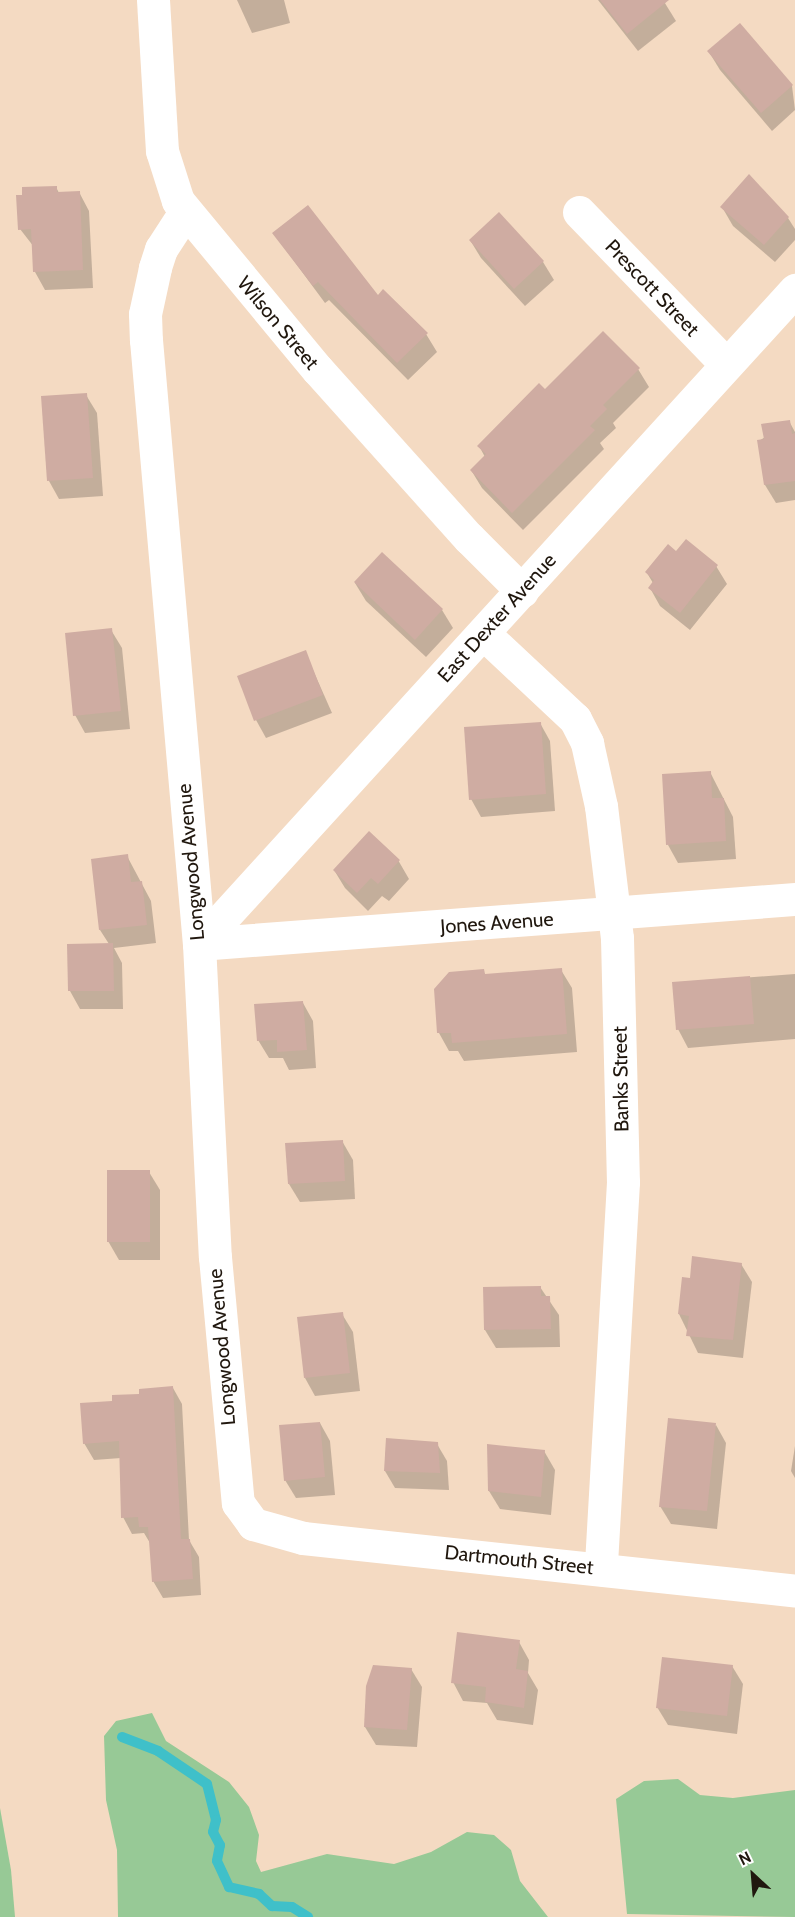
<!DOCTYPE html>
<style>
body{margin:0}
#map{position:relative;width:795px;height:1917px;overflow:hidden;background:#f4dac2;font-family:Cabin,sans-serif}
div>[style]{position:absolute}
.green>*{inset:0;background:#97c996}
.shadow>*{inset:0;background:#0003}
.stream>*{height:10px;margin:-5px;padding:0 5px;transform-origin:5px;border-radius:5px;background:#3fc0c9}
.building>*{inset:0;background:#cfaca2}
.minor>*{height:33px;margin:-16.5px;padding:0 16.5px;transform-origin:16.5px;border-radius:16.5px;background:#fff}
span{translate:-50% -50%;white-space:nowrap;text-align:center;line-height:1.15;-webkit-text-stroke:4.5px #fff;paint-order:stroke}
.street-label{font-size:20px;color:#20170e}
.north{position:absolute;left:723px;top:1845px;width:60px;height:60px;-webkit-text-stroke:4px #fff;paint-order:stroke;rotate:334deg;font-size:16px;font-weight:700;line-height:24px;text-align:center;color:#20170e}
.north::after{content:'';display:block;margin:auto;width:21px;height:27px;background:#20170e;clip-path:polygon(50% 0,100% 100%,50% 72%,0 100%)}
</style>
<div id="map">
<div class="green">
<i style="clip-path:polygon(152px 1713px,166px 1741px,229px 1782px,249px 1807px,259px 1835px,256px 1861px,261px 1872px,327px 1854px,394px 1864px,431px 1852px,467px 1832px,494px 1835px,511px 1850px,520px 1881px,548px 1917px,118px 1917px,117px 1850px,106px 1800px,104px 1736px,116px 1721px)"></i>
<i style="clip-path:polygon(678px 1779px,700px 1795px,733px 1798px,795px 1790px,795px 1917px,627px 1914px,616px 1799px,644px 1781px)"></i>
<i style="clip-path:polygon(0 1808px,11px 1870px,15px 1917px,0 1917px)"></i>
</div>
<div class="shadow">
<i style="clip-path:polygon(237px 0,284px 0,290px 23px,252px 33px)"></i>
<i style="clip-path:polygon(598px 0,663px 0,676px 21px,638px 51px)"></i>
<i style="clip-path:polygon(709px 52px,792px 86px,795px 110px,772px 131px,720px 70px)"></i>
<i style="clip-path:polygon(56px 187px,59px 193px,79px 192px,89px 211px,93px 288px,45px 290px,35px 272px,34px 247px,20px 229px)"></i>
<i style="clip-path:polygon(722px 207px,788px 218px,795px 229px,795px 240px,775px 262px,733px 226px)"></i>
<i style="clip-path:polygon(499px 214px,543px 262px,554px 280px,525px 306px,481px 258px,470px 240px)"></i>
<i style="clip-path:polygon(274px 234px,377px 297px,426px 334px,437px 352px,408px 380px,329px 300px,325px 303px)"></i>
<i style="clip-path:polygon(638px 369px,649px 387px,613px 423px,616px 428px,600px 443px,604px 449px,523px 530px,482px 488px,471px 470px,485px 457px,479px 446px,545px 391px)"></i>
<i style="clip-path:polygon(86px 395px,97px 413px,103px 496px,59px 499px,49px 481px,43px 398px)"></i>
<i style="clip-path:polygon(789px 421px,795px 432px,795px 500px,776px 503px,765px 485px,759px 441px)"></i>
<i style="clip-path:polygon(677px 553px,716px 566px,727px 584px,690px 630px,660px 606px,650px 588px,653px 583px,647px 573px)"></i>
<i style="clip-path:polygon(382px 554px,442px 610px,453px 628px,426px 657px,366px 601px,355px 583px)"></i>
<i style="clip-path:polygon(111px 630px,122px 648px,130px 729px,85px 733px,75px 715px)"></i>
<i style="clip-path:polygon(305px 652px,332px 713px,266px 738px,256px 720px)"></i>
<i style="clip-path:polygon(540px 723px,550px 741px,555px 811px,481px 817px,471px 799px)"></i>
<i style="clip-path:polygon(710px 772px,733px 817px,736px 859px,678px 863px,668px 845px)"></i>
<i style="clip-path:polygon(127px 856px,151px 901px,156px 943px,114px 948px,122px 963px,123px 1009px,80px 1009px,70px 991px,109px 944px,100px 930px)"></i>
<i style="clip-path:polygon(398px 860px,409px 879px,389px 901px,382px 896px,368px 911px,345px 888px,334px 870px)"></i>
<i style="clip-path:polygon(561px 970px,572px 988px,577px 1052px,464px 1061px,458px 1051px,449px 1051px,439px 1033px,435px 989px,483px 971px,486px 976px)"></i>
<i style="clip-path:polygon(795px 974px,795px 1039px,688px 1048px,678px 1029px,674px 983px)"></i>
<i style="clip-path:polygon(303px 1003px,313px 1021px,316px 1068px,289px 1070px,283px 1058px,269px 1058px,258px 1040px)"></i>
<i style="clip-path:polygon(342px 1141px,353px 1160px,355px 1199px,300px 1202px,289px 1184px)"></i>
<i style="clip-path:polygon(149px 1172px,160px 1190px,160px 1260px,119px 1260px,108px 1241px)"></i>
<i style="clip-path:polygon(741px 1264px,752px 1282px,743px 1358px,698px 1353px,679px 1314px,691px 1280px)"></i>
<i style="clip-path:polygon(540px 1287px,559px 1315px,560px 1347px,496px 1348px,485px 1330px,484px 1289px)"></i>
<i style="clip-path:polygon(342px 1314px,353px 1332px,360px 1391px,315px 1396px,305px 1378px)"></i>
<i style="clip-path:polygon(173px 1388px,182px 1404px,189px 1540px,199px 1557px,201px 1595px,163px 1598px,153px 1581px,150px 1543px,144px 1533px,132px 1534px,123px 1517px,121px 1458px,94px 1460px,84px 1443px,114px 1402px)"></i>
<i style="clip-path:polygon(320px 1423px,330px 1441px,335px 1495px,296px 1498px,285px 1480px)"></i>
<i style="clip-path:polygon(716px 1425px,726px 1443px,717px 1529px,671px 1524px,660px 1506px)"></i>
<i style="clip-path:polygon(437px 1444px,447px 1461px,449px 1490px,395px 1488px,385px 1471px)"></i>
<i style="clip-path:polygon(795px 1446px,795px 1478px,791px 1471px)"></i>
<i style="clip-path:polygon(544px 1451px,555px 1470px,551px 1515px,500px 1509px,489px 1491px)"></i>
<i style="clip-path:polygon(519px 1642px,529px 1660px,528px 1673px,538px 1690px,533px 1725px,497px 1720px,487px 1703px,463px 1701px,453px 1682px)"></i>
<i style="clip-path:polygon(732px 1666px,743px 1684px,737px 1734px,668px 1725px,657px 1707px)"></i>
<i style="clip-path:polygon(411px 1669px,422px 1687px,417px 1747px,376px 1745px,365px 1727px)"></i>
</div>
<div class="stream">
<i style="left:122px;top:1737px;width:39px;rotate:21deg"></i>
<i style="left:158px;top:1751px;width:59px;rotate:34deg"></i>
<i style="left:207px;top:1784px;width:37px;rotate:76deg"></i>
<i style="left:216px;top:1820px;width:12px;rotate:104deg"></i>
<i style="left:213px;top:1832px;width:15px;rotate:62deg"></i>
<i style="left:220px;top:1845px;width:16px;rotate:101deg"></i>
<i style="left:217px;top:1861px;width:29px;rotate:65deg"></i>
<i style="left:229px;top:1887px;width:31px;rotate:13deg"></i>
<i style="left:259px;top:1894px;width:18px;rotate:43deg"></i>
<i style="left:272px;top:1906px;width:20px;rotate:3deg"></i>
<i style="left:292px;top:1907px;width:19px;rotate:32deg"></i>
</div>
<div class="building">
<i style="clip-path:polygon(600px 0,669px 0,627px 34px)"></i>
<i style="clip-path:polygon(740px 23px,793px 85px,761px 113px,707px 51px)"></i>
<i style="clip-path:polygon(749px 174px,789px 217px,764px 245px,720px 207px)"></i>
<i style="clip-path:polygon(57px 186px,57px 192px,80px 191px,83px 270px,33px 272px,31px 229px,18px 230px,16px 195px,22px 195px,22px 187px)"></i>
<i style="clip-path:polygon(308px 205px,378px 295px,383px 289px,428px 333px,397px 363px,318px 282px,313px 286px,272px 233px)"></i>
<i style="clip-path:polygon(499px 212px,544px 261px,514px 289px,469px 240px)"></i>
<i style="clip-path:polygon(603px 331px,640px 368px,603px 405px,607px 409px,590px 426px,595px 430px,512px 513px,470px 470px,486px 454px,477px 446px,539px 383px,545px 389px)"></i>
<i style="clip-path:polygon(87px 393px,93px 478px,47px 481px,41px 396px)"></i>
<i style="clip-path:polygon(790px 420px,792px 434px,795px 433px,795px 481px,764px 485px,757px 440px,764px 439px,761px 424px)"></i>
<i style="clip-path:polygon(686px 539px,718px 565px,680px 613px,648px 588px,654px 580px,645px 572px,668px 544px,676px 551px)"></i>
<i style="clip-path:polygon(382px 552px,443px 609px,415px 640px,354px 582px)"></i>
<i style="clip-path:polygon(112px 628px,121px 711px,73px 716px,65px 633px)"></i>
<i style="clip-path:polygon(306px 650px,323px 695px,254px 721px,237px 676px)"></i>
<i style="clip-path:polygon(541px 722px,546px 794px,469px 800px,464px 727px)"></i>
<i style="clip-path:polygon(711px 771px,712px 798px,724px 798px,726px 841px,666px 845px,662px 774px)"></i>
<i style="clip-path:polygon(369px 831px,400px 860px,378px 884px,371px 878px,357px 893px,333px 870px)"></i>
<i style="clip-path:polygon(128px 854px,131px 882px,142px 881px,147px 925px,99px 930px,91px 859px)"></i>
<i style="clip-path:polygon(113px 943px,114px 991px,68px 991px,67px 944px)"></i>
<i style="clip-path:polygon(562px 968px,567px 1034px,452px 1043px,451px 1033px,437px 1033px,434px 989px,449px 972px,484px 969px,485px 974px)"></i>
<i style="clip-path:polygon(750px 976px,754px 1024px,676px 1030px,672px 982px)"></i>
<i style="clip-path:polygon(303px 1001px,307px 1050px,277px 1052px,277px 1040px,257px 1041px,254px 1004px)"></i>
<i style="clip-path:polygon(343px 1140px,345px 1181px,288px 1184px,285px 1143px)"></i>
<i style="clip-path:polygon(107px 1170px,150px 1170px,150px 1242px,107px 1242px)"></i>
<i style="clip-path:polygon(692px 1256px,742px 1263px,733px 1340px,686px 1336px,689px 1316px,678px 1314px,682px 1277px,690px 1278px)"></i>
<i style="clip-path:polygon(541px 1286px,541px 1296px,550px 1296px,551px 1329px,484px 1330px,483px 1287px)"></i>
<i style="clip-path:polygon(343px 1312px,350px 1373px,304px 1378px,297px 1317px)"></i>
<i style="clip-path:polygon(173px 1386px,181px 1539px,190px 1539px,193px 1579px,152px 1582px,148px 1527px,139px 1527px,138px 1517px,121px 1518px,119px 1441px,83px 1444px,80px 1403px,112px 1401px,112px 1395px,139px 1394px,139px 1389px)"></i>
<i style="clip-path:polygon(668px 1418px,716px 1423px,707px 1511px,659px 1507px)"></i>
<i style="clip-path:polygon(320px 1422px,325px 1477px,284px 1481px,279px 1425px)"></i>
<i style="clip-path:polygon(386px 1438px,438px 1442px,440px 1473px,384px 1471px)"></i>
<i style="clip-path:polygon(487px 1444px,545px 1450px,541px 1497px,488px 1491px)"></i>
<i style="clip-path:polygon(457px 1632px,520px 1640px,516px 1669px,528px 1671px,524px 1708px,485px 1702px,486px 1687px,451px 1683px)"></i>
<i style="clip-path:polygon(662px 1657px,733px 1665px,727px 1716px,656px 1708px)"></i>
<i style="clip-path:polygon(373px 1665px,412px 1668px,407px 1730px,364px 1727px,366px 1686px)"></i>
</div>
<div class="minor">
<i style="left:153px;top:0;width:151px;rotate:86.6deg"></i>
<i style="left:162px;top:151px;width:52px;rotate:72.3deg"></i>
<i style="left:178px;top:201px;width:219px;rotate:50.4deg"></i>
<i style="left:318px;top:370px;width:226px;rotate:48.1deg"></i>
<i style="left:469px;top:538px;width:75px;rotate:45deg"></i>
<i style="left:185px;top:212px;width:44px;rotate:123deg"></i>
<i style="left:161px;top:249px;width:20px;rotate:108deg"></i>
<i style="left:155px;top:268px;width:47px;rotate:102.3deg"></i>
<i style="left:145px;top:314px;width:26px;rotate:88deg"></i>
<i style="left:146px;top:340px;width:606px;rotate:84.99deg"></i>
<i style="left:199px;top:944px;width:313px;rotate:87.1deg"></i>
<i style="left:215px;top:1257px;width:247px;rotate:84.7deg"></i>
<i style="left:238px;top:1503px;width:26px;rotate:54deg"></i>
<i style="left:253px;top:1524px;width:52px;rotate:15.6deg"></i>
<i style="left:303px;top:1538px;width:495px;rotate:6.1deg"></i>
<i style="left:579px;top:212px;width:211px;rotate:46deg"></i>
<i style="left:483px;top:633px;width:126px;rotate:43.1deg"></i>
<i style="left:575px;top:719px;width:27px;rotate:63deg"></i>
<i style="left:587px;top:743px;width:65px;rotate:77.5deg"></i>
<i style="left:601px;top:806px;width:133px;rotate:83.1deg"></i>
<i style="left:617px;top:938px;width:244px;rotate:88.6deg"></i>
<i style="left:623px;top:1182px;width:388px;rotate:93.3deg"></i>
<i style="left:199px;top:944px;width:885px;rotate:-47.66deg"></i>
<i style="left:199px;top:944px;width:598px;rotate:-4.32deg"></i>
</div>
<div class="street-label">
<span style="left:652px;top:288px;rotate:46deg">Prescott Street</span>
<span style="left:278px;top:323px;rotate:50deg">Wilson Street</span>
<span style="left:497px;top:618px;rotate:-48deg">East Dexter Avenue</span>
<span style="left:191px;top:862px;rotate:-95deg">Longwood Avenue</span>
<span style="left:497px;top:923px;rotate:-4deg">Jones Avenue</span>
<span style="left:621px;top:1079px;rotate:-91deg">Banks Street</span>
<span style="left:222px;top:1347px;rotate:-95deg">Longwood Avenue</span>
<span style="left:519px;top:1560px;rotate:6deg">Dartmouth Street</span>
</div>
<div class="north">N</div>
</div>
